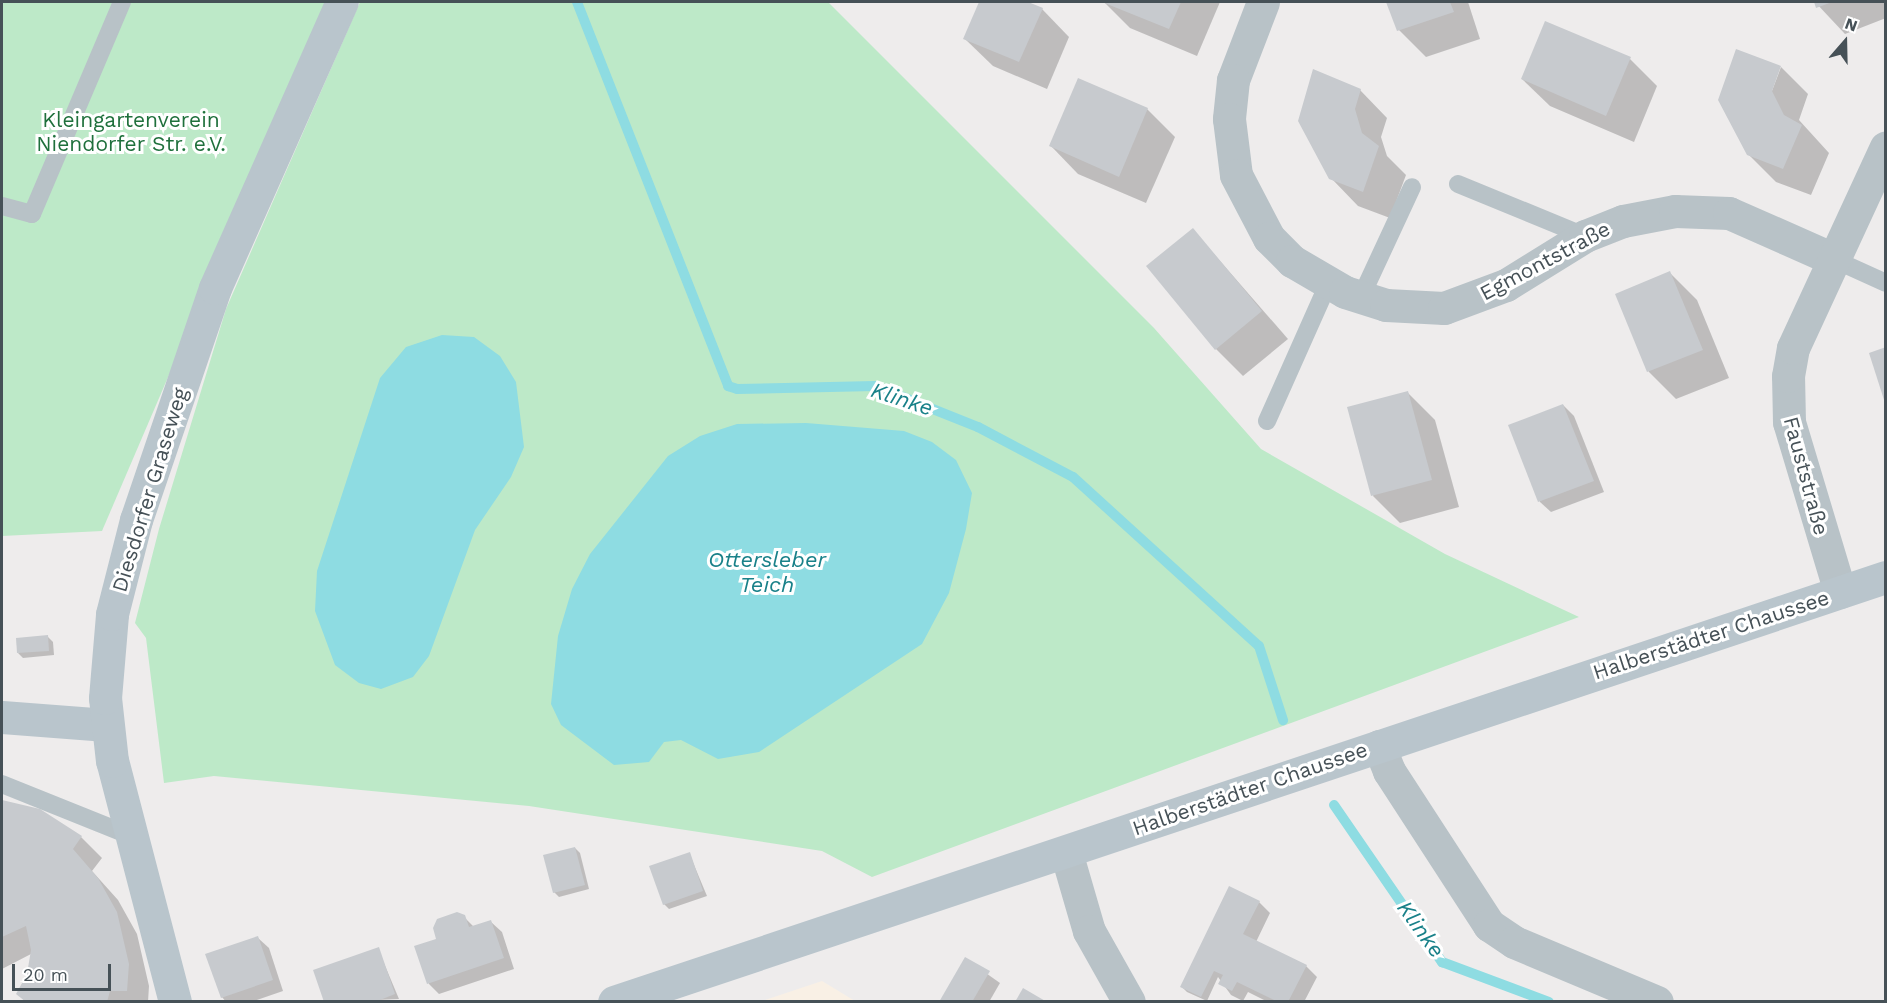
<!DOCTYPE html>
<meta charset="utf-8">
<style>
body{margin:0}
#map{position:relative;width:1887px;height:1003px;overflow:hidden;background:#eeecec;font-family:"Work Sans",sans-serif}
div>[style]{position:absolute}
.commercial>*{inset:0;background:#f9f0e5}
.green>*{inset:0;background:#bde9c8}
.water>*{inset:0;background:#8edce2}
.shadow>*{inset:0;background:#0003}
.stream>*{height:10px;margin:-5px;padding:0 5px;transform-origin:5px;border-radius:5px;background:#8edce2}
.building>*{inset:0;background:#c7cace}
.lane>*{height:18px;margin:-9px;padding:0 9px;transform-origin:9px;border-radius:9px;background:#b8c2c7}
.street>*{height:33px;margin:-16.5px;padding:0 16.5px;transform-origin:16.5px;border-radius:16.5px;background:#b8c2c7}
.secondary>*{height:33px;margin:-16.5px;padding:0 16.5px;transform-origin:16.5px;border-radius:16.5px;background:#b9c5cc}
span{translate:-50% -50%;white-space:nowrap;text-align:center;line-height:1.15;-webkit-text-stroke:6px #fff;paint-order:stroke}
.park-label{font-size:21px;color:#1f703c}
.street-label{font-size:21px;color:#465157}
.water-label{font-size:22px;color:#198189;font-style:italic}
.frame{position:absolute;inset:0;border:3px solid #465157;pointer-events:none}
.north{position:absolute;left:1815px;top:12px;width:60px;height:60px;-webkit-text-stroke:4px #fff;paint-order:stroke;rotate:20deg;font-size:16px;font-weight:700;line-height:24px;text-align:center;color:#465157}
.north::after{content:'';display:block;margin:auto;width:21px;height:27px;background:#465157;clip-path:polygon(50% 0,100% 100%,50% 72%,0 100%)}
.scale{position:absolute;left:12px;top:964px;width:99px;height:27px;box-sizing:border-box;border:3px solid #465157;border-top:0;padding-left:8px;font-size:18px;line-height:21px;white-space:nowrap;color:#465157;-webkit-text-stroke:4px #fff;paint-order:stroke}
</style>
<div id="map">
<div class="commercial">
<i style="clip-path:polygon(822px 981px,855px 1001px,762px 1001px)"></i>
</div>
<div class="green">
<i style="clip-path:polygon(2px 2px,329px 2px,102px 531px,2px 536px)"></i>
<i style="clip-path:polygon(360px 2px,828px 2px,1154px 328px,1261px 449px,1445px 554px,1579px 617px,872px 877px,822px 851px,529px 806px,214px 776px,164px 783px,146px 638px,135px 623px,159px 529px,226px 309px)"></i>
</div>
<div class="water">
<i style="clip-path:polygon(442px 335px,474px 337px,500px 356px,516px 382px,524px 447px,511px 477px,475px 530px,429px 656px,413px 677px,381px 689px,359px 683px,335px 665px,315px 611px,317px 571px,380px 378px,406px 347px)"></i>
<i style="clip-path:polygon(806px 423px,904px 431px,932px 442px,956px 460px,972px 493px,966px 529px,949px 593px,922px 644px,759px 752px,718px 759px,681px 740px,664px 742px,649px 762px,614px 765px,561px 725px,551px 704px,558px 636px,572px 589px,590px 554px,668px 456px,700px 436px,737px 424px)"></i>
</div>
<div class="shadow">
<i style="clip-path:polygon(981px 2px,1024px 2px,1042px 9px,1069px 37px,1047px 89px,993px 66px,965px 39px)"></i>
<i style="clip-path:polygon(1104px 2px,1220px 2px,1197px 56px,1130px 28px)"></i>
<i style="clip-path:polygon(1388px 2px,1468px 2px,1480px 39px,1426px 57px,1399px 30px)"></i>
<i style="clip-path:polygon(1815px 2px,1886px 2px,1886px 18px,1845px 34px)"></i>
<i style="clip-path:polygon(1630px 59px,1657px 86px,1634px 142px,1550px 106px,1522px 79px)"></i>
<i style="clip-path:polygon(1781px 67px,1808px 94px,1799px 120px,1829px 153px,1811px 195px,1776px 182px,1748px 154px)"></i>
<i style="clip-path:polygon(1360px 90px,1387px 118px,1381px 137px,1387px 156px,1406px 175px,1390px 218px,1358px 206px,1331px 178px)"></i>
<i style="clip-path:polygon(1147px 109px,1175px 137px,1146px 203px,1078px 174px,1051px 146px)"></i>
<i style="clip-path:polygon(1193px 230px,1288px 339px,1243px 376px,1216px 349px)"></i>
<i style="clip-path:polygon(1670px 273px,1697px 300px,1729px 378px,1676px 399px,1649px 372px,1617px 295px)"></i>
<i style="clip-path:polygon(1408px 393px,1435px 420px,1459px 507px,1400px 523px,1373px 496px)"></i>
<i style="clip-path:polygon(1563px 405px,1574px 416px,1604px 492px,1551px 512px,1540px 502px,1510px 426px)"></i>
<i style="clip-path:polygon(48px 637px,53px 642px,54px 655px,23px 658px,18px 653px)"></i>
<i style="clip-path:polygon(2px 802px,39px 811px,81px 837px,102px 858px,92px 871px,118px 900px,137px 934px,149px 986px,148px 1002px,26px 1002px,18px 994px,32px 962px,31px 954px,2px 969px)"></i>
<i style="clip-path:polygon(575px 848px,580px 853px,589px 889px,559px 897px,554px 892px)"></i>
<i style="clip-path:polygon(689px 853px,707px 896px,669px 909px,664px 904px)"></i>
<i style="clip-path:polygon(1259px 902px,1270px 913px,1256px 942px,1306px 966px,1317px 977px,1304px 1002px,1268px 1002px,1248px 992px,1243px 1001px,1231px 995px,1218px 977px,1207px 1001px,1187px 992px,1182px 987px)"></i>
<i style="clip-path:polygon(464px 917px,474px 927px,491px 922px,502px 932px,514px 969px,439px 994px,429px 984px,416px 947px,438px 940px)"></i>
<i style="clip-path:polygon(258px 938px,269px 948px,283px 991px,251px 1002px,226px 1002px,222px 997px)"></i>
<i style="clip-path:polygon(378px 949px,399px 999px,326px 1002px)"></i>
<i style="clip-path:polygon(966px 959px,1000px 983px,989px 1002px,940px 1002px)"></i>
</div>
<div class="stream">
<i style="left:577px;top:2px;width:413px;rotate:68.5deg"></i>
<i style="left:728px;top:386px;width:9px;rotate:18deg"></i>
<i style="left:737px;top:389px;width:138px;rotate:-1.2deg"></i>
<i style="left:875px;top:386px;width:111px;rotate:21.7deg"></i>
<i style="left:978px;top:427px;width:107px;rotate:27.8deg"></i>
<i style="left:1073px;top:477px;width:251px;rotate:42.3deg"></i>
<i style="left:1259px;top:646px;width:78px;rotate:72deg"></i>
<i style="left:1334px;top:805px;width:191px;rotate:55.5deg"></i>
<i style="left:1442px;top:962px;width:114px;rotate:20.5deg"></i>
</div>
<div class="building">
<i style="clip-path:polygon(979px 2px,1028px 2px,1043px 8px,1019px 62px,963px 39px)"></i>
<i style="clip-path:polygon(1102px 2px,1181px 2px,1169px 29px)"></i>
<i style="clip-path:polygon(1386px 2px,1450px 2px,1454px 12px,1397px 31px)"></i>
<i style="clip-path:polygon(1814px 2px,1832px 2px,1816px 8px)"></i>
<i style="clip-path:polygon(1545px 21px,1631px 57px,1606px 116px,1521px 79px)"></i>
<i style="clip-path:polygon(1736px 49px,1781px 66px,1772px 91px,1784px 115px,1802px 125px,1783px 169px,1747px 155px,1718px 100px)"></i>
<i style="clip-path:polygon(1313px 69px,1361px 89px,1355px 109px,1362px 133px,1379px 146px,1363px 192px,1329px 179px,1298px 121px)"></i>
<i style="clip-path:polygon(1078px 78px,1148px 108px,1119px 177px,1049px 146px)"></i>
<i style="clip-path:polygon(1193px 228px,1262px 311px,1215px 350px,1146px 266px)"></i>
<i style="clip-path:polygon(1670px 271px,1703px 350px,1647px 372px,1615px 294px)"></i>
<i style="clip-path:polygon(1886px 347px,1886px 403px,1885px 403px,1869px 353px)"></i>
<i style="clip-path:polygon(1408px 391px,1432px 480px,1371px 496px,1347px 407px)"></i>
<i style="clip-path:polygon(1563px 404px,1594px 481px,1538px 502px,1508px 425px)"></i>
<i style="clip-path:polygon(48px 635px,49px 651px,17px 653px,16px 638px)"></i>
<i style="clip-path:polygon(2px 800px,40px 809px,82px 836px,73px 849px,98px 878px,117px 912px,129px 964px,127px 991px,110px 991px,107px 1002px,26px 1002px,16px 994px,27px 974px,31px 950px,26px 926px,2px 937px)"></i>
<i style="clip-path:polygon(575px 847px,585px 885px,553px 893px,543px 855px)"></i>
<i style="clip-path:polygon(690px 852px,703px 891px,663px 905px,649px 866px)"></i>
<i style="clip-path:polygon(1229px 886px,1260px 901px,1243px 934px,1307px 965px,1288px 1002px,1278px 1002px,1237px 982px,1232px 991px,1218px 984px,1223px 975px,1214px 971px,1201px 997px,1180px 987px)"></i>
<i style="clip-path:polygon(457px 912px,465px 915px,469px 927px,491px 920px,504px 958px,427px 984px,414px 946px,436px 939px,433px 928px,437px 919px)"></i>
<i style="clip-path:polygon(258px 936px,273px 980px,221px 998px,205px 954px)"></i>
<i style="clip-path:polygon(379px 947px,395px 994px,375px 1002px,324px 1002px,313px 970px)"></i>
<i style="clip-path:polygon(965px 957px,990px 971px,972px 1002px,939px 1002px)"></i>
<i style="clip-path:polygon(1023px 988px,1047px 1002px,1015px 1002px)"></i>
</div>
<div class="lane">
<i style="left:1458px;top:184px;width:137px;rotate:22.3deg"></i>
<i style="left:2px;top:206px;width:31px;rotate:15deg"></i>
<i style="left:32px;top:214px;width:230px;rotate:-67deg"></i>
<i style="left:1831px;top:258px;width:60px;rotate:24.4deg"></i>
<i style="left:1361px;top:297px;width:121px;rotate:-65.1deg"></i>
<i style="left:1267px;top:421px;width:150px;rotate:-66deg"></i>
<i style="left:2px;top:784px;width:137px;rotate:21.9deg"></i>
</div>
<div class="street">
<i style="left:1263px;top:2px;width:84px;rotate:111deg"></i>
<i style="left:1233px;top:80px;width:39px;rotate:96deg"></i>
<i style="left:1229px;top:119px;width:56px;rotate:82.9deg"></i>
<i style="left:1236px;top:175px;width:71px;rotate:62.4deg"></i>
<i style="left:1269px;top:238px;width:33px;rotate:45deg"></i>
<i style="left:1292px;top:261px;width:61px;rotate:30.3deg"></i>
<i style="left:1345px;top:292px;width:43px;rotate:17.6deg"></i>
<i style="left:1386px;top:305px;width:58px;rotate:3deg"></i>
<i style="left:1444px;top:308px;width:66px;rotate:-20.4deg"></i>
<i style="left:1506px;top:285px;width:93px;rotate:-31.8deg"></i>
<i style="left:1585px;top:236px;width:41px;rotate:-21.5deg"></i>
<i style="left:1623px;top:221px;width:53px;rotate:-10.9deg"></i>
<i style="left:1675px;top:211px;width:54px;rotate:2.1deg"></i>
<i style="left:1729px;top:213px;width:111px;rotate:23.8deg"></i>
<i style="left:1840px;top:592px;width:177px;rotate:-106.7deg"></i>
<i style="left:1789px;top:422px;width:46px;rotate:-91.2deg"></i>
<i style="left:1788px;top:376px;width:28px;rotate:-80deg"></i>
<i style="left:1793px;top:348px;width:221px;rotate:-65.2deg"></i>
<i style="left:1379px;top:746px;width:27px;rotate:68deg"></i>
<i style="left:1389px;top:771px;width:184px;rotate:57deg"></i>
<i style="left:1489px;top:925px;width:30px;rotate:34deg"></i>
<i style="left:1514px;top:942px;width:155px;rotate:22.8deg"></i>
<i style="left:1066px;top:852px;width:82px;rotate:73.8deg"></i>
<i style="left:1089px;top:931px;width:81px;rotate:60.6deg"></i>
</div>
<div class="secondary">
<i style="left:2px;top:717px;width:105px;rotate:4.4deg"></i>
<i style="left:175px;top:1002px;width:249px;rotate:-104.6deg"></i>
<i style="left:112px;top:761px;width:63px;rotate:-96.3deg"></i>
<i style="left:105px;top:698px;width:84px;rotate:-85.2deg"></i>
<i style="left:112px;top:614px;width:97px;rotate:-75.7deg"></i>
<i style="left:136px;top:520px;width:245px;rotate:-71.2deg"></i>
<i style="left:215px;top:288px;width:313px;rotate:-66.1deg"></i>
<i style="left:614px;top:1002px;width:1341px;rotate:-18.48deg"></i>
</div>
<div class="park-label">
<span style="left:131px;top:132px">Kleingartenverein<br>Niendorfer Str. e.V.</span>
</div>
<div class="street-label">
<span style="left:1545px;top:261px;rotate:-28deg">Egmontstraße</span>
<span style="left:1806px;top:476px;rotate:75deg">Fauststraße</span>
<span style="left:150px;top:490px;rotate:-73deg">Diesdorfer Graseweg</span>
<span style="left:1711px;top:635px;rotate:-18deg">Halberstädter Chaussee</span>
<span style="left:1250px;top:789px;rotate:-19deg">Halberstädter Chaussee</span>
</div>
<div class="water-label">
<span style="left:902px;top:399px;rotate:18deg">Klinke</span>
<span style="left:767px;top:572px">Ottersleber<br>Teich</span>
<span style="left:1421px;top:929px;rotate:54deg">Klinke</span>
</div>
<div class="frame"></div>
<div class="north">N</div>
<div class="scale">20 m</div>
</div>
